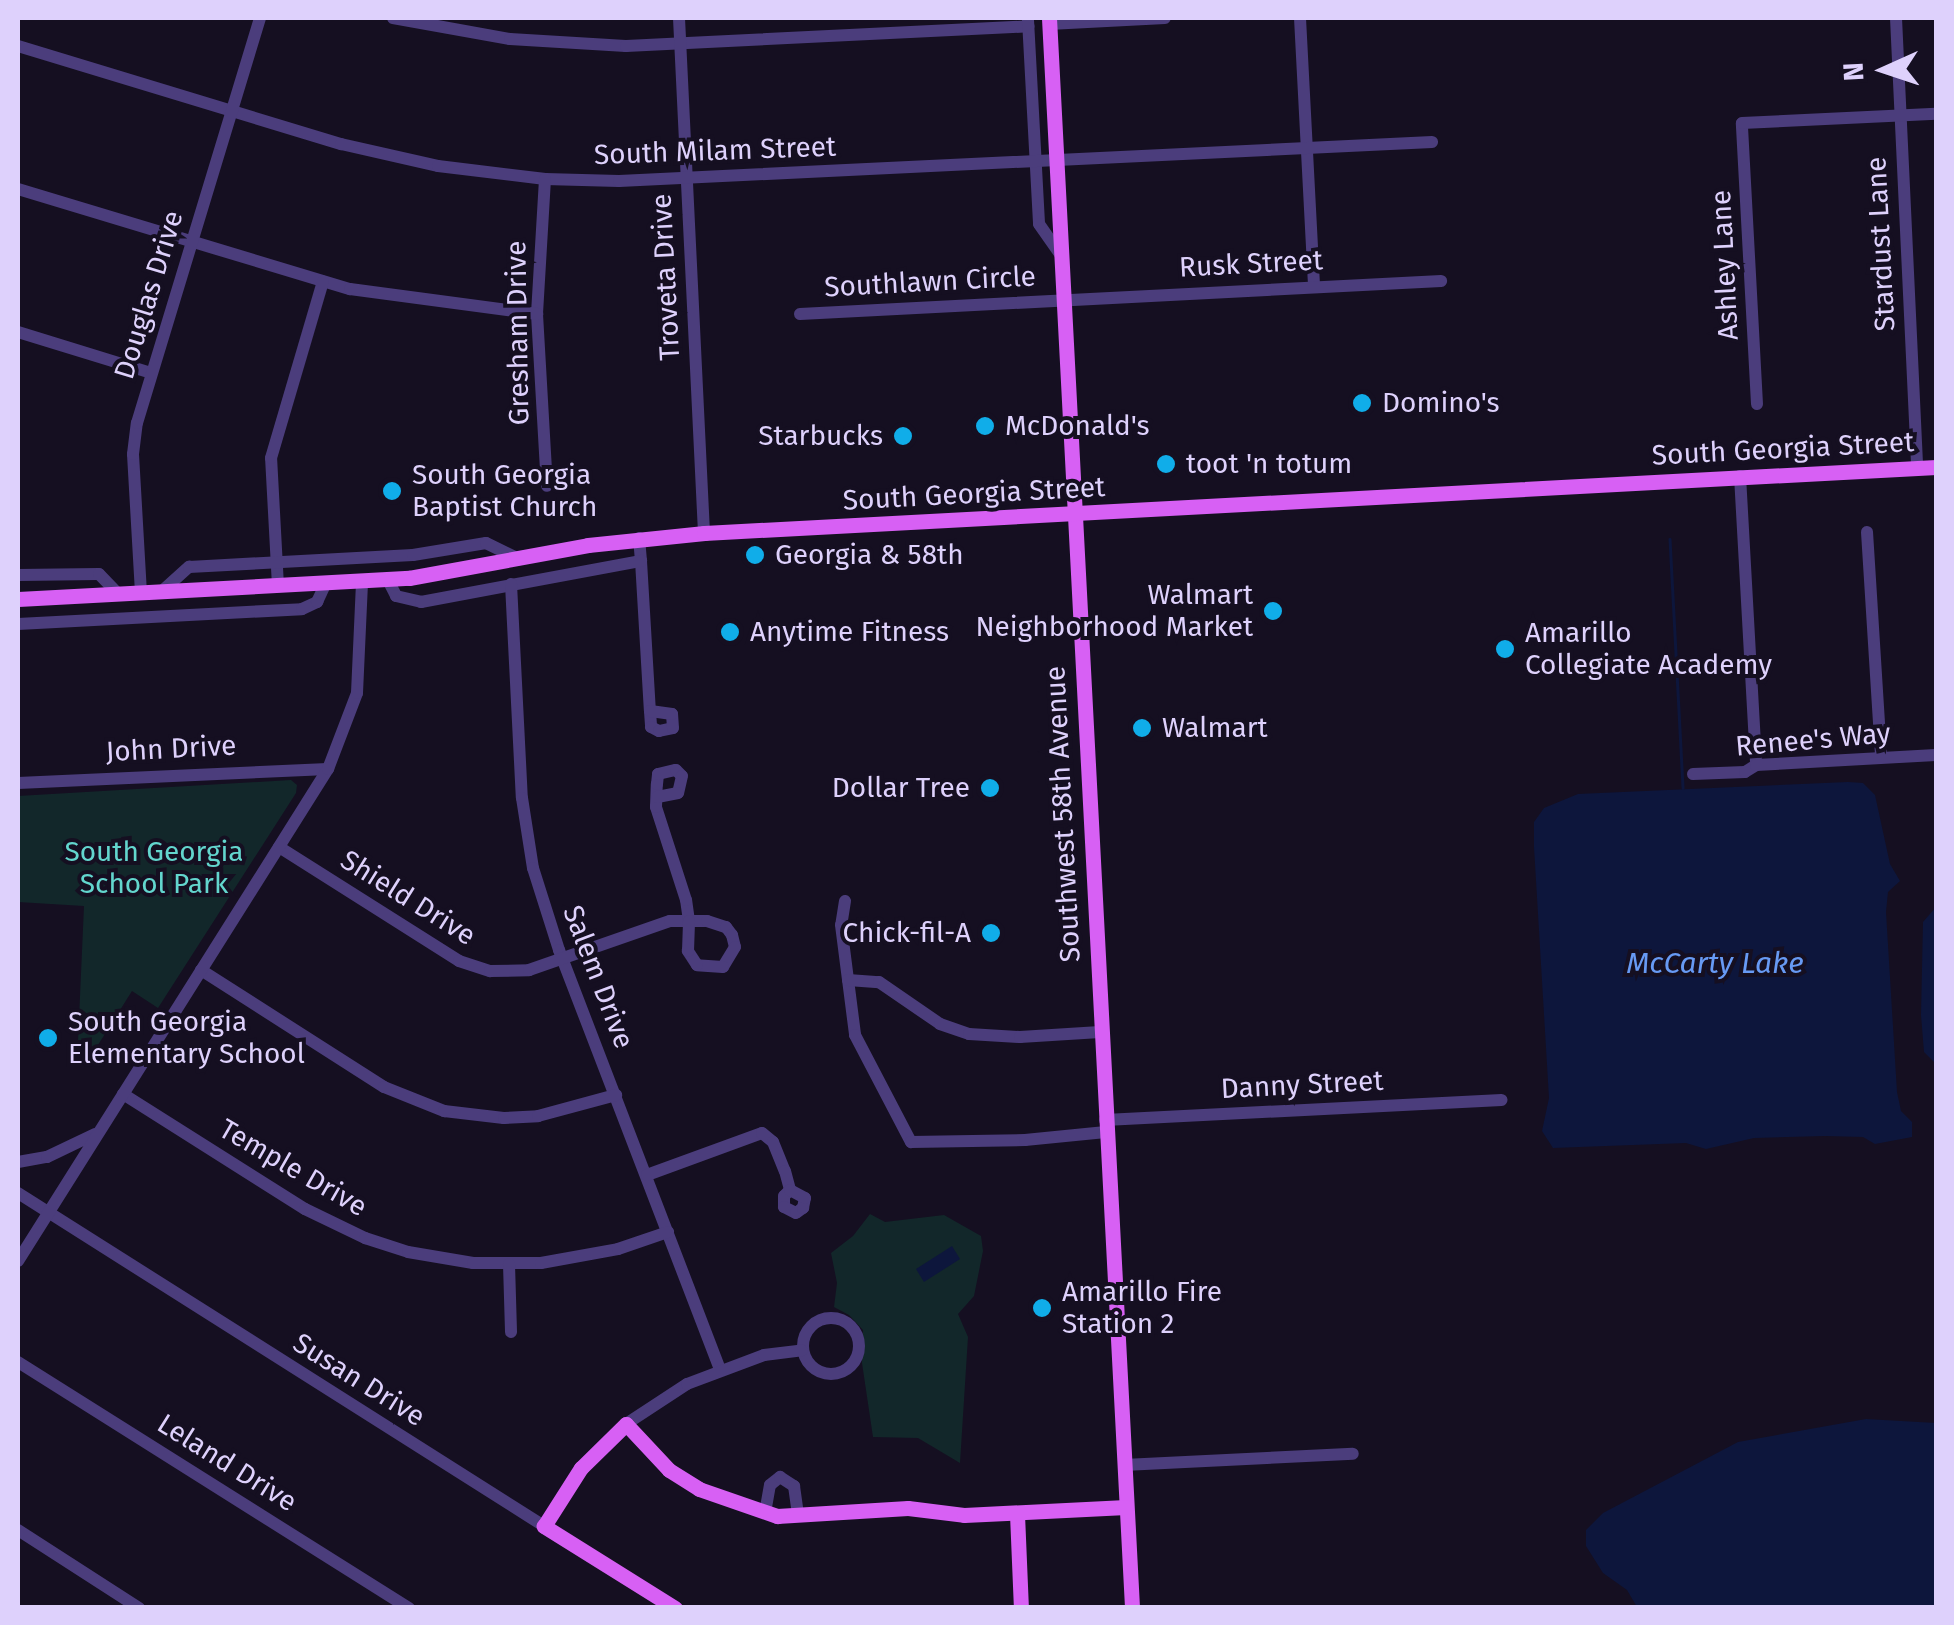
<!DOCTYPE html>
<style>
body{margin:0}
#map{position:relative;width:1954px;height:1625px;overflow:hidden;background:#150f21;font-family:"Fira Sans",sans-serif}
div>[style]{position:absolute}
.green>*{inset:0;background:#12272a}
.water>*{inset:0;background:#0d163c}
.stream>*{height:2.5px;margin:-1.25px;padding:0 1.25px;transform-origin:1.25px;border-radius:1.25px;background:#0d163c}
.minor>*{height:12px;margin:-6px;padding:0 6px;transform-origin:6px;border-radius:6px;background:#4b3d7c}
.minor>.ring{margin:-6px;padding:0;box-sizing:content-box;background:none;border:12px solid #4b3d7c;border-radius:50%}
.major>*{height:15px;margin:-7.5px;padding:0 7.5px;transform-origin:7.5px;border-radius:7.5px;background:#d760f4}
.dots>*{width:28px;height:28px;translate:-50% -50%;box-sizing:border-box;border:5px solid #150f21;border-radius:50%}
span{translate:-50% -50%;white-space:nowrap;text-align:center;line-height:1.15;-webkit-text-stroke:8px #150f21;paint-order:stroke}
.street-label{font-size:28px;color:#ded1fc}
.poi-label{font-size:28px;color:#ded1fc}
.left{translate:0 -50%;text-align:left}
.right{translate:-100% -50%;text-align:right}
.park-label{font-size:28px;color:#63d6ce}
.water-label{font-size:30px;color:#679af4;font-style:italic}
.frame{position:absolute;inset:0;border:20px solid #ded1fc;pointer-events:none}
.north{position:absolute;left:1834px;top:20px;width:100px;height:100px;-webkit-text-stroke:8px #150f21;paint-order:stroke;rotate:267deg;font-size:28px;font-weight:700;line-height:40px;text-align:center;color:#ded1fc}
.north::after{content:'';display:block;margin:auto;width:35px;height:45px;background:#ded1fc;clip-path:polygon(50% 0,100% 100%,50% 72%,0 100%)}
</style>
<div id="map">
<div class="green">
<i style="clip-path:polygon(291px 780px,297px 785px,296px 793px,158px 1008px,132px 991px,86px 1064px,77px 1064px,84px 906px,18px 902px,18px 796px)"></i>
<i style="clip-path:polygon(870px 1214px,885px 1222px,944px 1215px,981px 1236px,983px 1251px,974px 1296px,958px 1314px,968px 1337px,960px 1463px,918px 1438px,873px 1437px,862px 1363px,863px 1330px,849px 1315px,834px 1307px,837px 1283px,831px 1253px,853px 1236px)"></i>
</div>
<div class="water">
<i style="clip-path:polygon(1848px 782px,1863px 783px,1875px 795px,1890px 864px,1900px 881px,1888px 892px,1886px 912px,1897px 1092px,1901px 1111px,1912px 1122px,1912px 1137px,1875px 1144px,1863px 1137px,1825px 1136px,1754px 1138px,1706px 1149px,1686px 1143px,1553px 1148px,1542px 1131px,1549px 1098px,1534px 847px,1534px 822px,1544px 808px,1578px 794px)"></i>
<i style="clip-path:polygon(1936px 907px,1936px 1064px,1924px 1052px,1921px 1015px,1923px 922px)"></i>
<i style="clip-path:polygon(952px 1246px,960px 1259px,924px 1282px,916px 1269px)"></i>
<i style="clip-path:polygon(1866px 1419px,1936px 1423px,1936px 1607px,1637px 1607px,1627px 1590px,1603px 1573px,1586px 1546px,1586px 1530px,1603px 1513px,1738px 1442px)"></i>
</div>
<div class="stream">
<i style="left:1670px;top:539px;width:249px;rotate:87deg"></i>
</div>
<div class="minor">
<i style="left:393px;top:18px;width:119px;rotate:10.2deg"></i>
<i style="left:510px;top:39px;width:116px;rotate:3.5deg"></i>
<i style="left:626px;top:46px;width:403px;rotate:-2.8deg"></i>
<i style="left:679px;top:18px;width:516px;rotate:87.22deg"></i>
<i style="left:1300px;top:18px;width:268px;rotate:87deg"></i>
<i style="left:1896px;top:18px;width:450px;rotate:87.3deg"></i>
<i style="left:1028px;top:20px;width:204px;rotate:86.9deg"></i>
<i style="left:1039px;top:224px;width:38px;rotate:55deg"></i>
<i style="left:1049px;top:24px;width:116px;rotate:-3deg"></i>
<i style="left:18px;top:46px;width:338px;rotate:16.9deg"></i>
<i style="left:341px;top:144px;width:99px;rotate:12.8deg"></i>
<i style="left:438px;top:166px;width:108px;rotate:6.9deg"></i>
<i style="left:545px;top:179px;width:74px;rotate:1.5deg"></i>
<i style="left:619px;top:181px;width:814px;rotate:-2.75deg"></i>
<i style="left:545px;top:179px;width:135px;rotate:93.4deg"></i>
<i style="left:537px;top:314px;width:172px;rotate:86.7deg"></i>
<i style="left:18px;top:189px;width:347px;rotate:16.8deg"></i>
<i style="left:350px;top:289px;width:189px;rotate:7.6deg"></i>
<i style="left:800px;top:314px;width:642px;rotate:-2.95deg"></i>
<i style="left:18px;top:332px;width:139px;rotate:17.1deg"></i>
<i style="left:1757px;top:404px;width:281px;rotate:-93.1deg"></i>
<i style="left:1742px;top:123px;width:194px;rotate:-2.7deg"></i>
<i style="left:1740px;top:476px;width:289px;rotate:86.8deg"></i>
<i style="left:1867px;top:532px;width:225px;rotate:86.4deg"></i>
<i style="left:639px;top:538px;width:23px;rotate:85deg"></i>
<i style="left:641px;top:561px;width:150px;rotate:86.6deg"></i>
<i style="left:650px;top:711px;width:16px;rotate:86deg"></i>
<i style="left:651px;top:727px;width:9px;rotate:27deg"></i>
<i style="left:659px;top:731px;width:14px;rotate:-12deg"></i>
<i style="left:673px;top:728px;width:14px;rotate:-94deg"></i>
<i style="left:672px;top:714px;width:22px;rotate:-172deg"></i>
<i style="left:18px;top:575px;width:81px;rotate:-0.7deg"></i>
<i style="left:99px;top:574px;width:28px;rotate:46deg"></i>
<i style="left:388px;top:580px;width:18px;rotate:63deg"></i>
<i style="left:396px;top:596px;width:26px;rotate:13deg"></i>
<i style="left:421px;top:602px;width:224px;rotate:-10.6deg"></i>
<i style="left:511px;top:584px;width:214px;rotate:87.1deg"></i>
<i style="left:522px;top:798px;width:71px;rotate:81.1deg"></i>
<i style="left:533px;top:868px;width:86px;rotate:72.4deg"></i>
<i style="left:559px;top:950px;width:450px;rotate:69deg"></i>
<i style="left:278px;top:586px;width:128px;rotate:-93.1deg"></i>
<i style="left:271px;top:458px;width:184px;rotate:-73.6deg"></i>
<i style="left:161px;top:592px;width:38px;rotate:-42deg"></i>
<i style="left:189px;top:567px;width:224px;rotate:-3.1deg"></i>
<i style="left:413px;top:555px;width:74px;rotate:-9.3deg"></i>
<i style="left:486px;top:543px;width:37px;rotate:26deg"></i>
<i style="left:141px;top:593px;width:139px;rotate:-93.3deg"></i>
<i style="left:133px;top:454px;width:31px;rotate:-83deg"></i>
<i style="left:137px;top:423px;width:423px;rotate:-73.1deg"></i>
<i style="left:18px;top:624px;width:284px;rotate:-3deg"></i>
<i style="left:302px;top:609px;width:17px;rotate:-25deg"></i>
<i style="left:317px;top:602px;width:21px;rotate:-65deg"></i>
<i style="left:1693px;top:774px;width:52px;rotate:-2.2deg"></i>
<i style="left:1745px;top:772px;width:13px;rotate:-32deg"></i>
<i style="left:1756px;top:765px;width:180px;rotate:-3.2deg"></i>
<i style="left:18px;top:783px;width:310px;rotate:-2.6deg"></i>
<i style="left:279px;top:847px;width:213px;rotate:32.3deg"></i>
<i style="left:459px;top:961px;width:33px;rotate:18deg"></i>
<i style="left:490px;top:971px;width:39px;rotate:-1deg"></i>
<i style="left:529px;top:970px;width:149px;rotate:-19.2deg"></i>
<i style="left:670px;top:921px;width:19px"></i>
<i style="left:689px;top:921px;width:21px;rotate:-98deg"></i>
<i style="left:686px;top:900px;width:98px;rotate:-107.9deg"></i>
<i style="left:656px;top:807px;width:23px;rotate:-88deg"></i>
<i style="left:657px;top:784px;width:10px;rotate:-84deg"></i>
<i style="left:658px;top:774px;width:18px;rotate:-13deg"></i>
<i style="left:676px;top:770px;width:8px;rotate:45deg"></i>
<i style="left:682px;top:776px;width:17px;rotate:103deg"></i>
<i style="left:678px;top:793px;width:21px;rotate:169deg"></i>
<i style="left:845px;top:901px;width:24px;rotate:99deg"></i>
<i style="left:841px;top:925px;width:111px;rotate:82.7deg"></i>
<i style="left:855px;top:1035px;width:121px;rotate:62.4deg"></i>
<i style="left:911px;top:1142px;width:114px;rotate:-1deg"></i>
<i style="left:1025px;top:1140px;width:81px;rotate:-5.6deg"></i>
<i style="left:689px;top:921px;width:18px"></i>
<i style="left:707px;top:921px;width:20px;rotate:18deg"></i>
<i style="left:726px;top:927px;width:10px;rotate:53deg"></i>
<i style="left:732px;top:935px;width:12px;rotate:76deg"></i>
<i style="left:735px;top:947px;width:23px;rotate:121deg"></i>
<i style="left:723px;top:967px;width:26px;rotate:-176deg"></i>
<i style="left:697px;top:965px;width:17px;rotate:-123deg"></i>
<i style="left:688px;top:951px;width:30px;rotate:-88deg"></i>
<i style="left:201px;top:970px;width:217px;rotate:32.6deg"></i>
<i style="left:384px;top:1087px;width:65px;rotate:21.8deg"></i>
<i style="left:444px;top:1111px;width:60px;rotate:6.7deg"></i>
<i style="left:504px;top:1118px;width:34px;rotate:-3deg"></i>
<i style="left:538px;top:1116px;width:81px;rotate:-15.1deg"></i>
<i style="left:848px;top:980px;width:31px;rotate:4deg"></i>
<i style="left:879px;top:982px;width:74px;rotate:34.5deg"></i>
<i style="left:940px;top:1024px;width:31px;rotate:19deg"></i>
<i style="left:969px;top:1034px;width:51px;rotate:3.4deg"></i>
<i style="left:1020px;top:1037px;width:80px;rotate:-3.6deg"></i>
<i style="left:123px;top:1094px;width:215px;rotate:32.3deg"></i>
<i style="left:305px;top:1209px;width:67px;rotate:25.8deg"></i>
<i style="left:365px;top:1238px;width:45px;rotate:18deg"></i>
<i style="left:408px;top:1252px;width:66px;rotate:9.6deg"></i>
<i style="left:473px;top:1263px;width:68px"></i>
<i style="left:541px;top:1263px;width:78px;rotate:-10.3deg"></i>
<i style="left:618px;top:1249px;width:53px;rotate:-18.8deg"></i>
<i style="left:1105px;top:1120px;width:397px;rotate:-2.9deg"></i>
<i style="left:18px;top:1162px;width:29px;rotate:-10deg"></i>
<i style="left:47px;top:1157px;width:53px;rotate:-25.6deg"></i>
<i style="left:647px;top:1175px;width:122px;rotate:-20.1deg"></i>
<i style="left:762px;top:1133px;width:14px;rotate:39deg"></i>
<i style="left:773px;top:1142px;width:31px;rotate:68deg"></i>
<i style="left:785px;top:1171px;width:20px;rotate:75deg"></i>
<i style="left:790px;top:1190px;width:8px;rotate:135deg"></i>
<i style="left:784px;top:1196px;width:11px;rotate:90deg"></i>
<i style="left:784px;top:1207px;width:13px;rotate:27deg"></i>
<i style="left:796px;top:1213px;width:9px;rotate:-36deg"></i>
<i style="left:803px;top:1208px;width:10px;rotate:-79deg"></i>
<i style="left:805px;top:1198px;width:17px;rotate:-152deg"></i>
<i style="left:18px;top:1193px;width:623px;rotate:32.34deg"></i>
<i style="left:18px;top:1261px;width:582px;rotate:-57.79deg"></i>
<i style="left:328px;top:769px;width:81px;rotate:-69.1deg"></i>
<i style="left:357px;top:693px;width:112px;rotate:-87.4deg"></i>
<i style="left:509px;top:1264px;width:68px;rotate:88.3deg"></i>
<i class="ring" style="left:803px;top:1318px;width:44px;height:44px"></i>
<i style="left:18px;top:1362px;width:462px;rotate:32.2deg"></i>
<i style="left:626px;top:1424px;width:73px;rotate:-33.3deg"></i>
<i style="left:687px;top:1384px;width:82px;rotate:-20.6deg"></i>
<i style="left:764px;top:1355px;width:38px;rotate:-7deg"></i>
<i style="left:1124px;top:1465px;width:229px;rotate:-2.8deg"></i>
<i style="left:765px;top:1513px;width:28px;rotate:-80deg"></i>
<i style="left:770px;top:1485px;width:13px;rotate:-39deg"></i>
<i style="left:780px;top:1477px;width:17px;rotate:33deg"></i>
<i style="left:794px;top:1486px;width:29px;rotate:82deg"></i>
<i style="left:18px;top:1530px;width:144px;rotate:32.8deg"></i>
</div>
<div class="major">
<i style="left:1049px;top:18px;width:1592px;rotate:87.01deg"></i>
<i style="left:18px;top:599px;width:392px;rotate:-3.1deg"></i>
<i style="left:409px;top:578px;width:182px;rotate:-10.4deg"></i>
<i style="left:588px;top:545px;width:117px;rotate:-5.9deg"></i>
<i style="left:704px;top:533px;width:1234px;rotate:-3.07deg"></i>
<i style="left:1017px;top:1514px;width:94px;rotate:87.6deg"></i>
<i style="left:675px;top:1608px;width:155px;rotate:-148deg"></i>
<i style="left:544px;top:1526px;width:69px;rotate:-57.5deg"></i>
<i style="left:581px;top:1468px;width:63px;rotate:-44.4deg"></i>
<i style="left:626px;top:1424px;width:63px;rotate:46.9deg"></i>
<i style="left:669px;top:1470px;width:36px;rotate:32deg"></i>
<i style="left:699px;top:1489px;width:83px;rotate:19.1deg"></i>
<i style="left:777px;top:1516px;width:131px;rotate:-3.5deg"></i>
<i style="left:908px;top:1508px;width:56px;rotate:7.1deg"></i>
<i style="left:964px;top:1515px;width:162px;rotate:-2.8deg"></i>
</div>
<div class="dots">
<i style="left:1362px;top:403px;background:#10ade9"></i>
<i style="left:985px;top:426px;background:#10ade9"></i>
<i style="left:903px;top:436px;background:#10ade9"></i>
<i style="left:1166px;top:464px;background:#10ade9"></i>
<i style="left:392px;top:491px;background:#10ade9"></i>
<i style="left:755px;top:555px;background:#10ade9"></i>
<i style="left:1273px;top:611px;background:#10ade9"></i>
<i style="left:730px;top:632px;background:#10ade9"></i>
<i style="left:1505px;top:649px;background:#10ade9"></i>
<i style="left:1142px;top:728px;background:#10ade9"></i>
<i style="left:990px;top:788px;background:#10ade9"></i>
<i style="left:991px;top:933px;background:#10ade9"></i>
<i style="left:48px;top:1038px;background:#10ade9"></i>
<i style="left:1042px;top:1308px;background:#10ade9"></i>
</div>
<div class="street-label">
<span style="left:715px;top:151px;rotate:-2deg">South Milam Street</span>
<span style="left:1881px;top:244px;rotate:-93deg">Stardust Lane</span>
<span style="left:1251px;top:264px;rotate:-3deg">Rusk Street</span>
<span style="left:1725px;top:265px;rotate:-93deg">Ashley Lane</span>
<span style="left:666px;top:277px;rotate:-93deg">Troveta Drive</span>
<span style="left:930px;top:282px;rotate:-3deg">Southlawn Circle</span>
<span style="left:149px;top:295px;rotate:-73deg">Douglas Drive</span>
<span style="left:518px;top:333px;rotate:-91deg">Gresham Drive</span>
<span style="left:1783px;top:449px;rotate:-3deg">South Georgia Street</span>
<span style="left:974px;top:494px;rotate:-3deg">South Georgia Street</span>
<span style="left:1813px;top:740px;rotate:-5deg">Renee's Way</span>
<span style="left:171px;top:749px;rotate:-3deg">John Drive</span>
<span style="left:1063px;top:814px;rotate:-93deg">Southwest 58th Avenue</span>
<span style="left:408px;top:898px;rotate:32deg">Shield Drive</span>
<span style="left:598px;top:977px;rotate:69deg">Salem Drive</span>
<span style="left:1302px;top:1085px;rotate:-3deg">Danny Street</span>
<span style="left:293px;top:1168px;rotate:30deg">Temple Drive</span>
<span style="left:359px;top:1380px;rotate:32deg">Susan Drive</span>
<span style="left:227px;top:1463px;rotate:32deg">Leland Drive</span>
</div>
<div class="poi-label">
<span class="left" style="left:1382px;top:403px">Domino's</span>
<span class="left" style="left:1005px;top:426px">McDonald's</span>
<span class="right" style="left:883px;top:436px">Starbucks</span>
<span class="left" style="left:1186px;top:464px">toot 'n totum</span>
<span class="left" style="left:412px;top:491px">South Georgia<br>Baptist Church</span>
<span class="left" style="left:775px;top:555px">Georgia &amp; 58th</span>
<span class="right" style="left:1253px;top:611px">Walmart<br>Neighborhood Market</span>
<span class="left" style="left:750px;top:632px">Anytime Fitness</span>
<span class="left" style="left:1525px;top:649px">Amarillo<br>Collegiate Academy</span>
<span class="left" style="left:1162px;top:728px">Walmart</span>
<span class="right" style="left:970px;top:788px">Dollar Tree</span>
<span class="right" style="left:971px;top:933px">Chick-fil-A</span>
<span class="left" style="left:68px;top:1038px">South Georgia<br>Elementary School</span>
<span class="left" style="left:1062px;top:1308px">Amarillo Fire<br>Station 2</span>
</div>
<div class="park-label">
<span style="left:154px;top:868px">South Georgia<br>School Park</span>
</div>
<div class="water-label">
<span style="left:1715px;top:963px">McCarty Lake</span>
</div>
<div class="frame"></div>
<div class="north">N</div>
</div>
